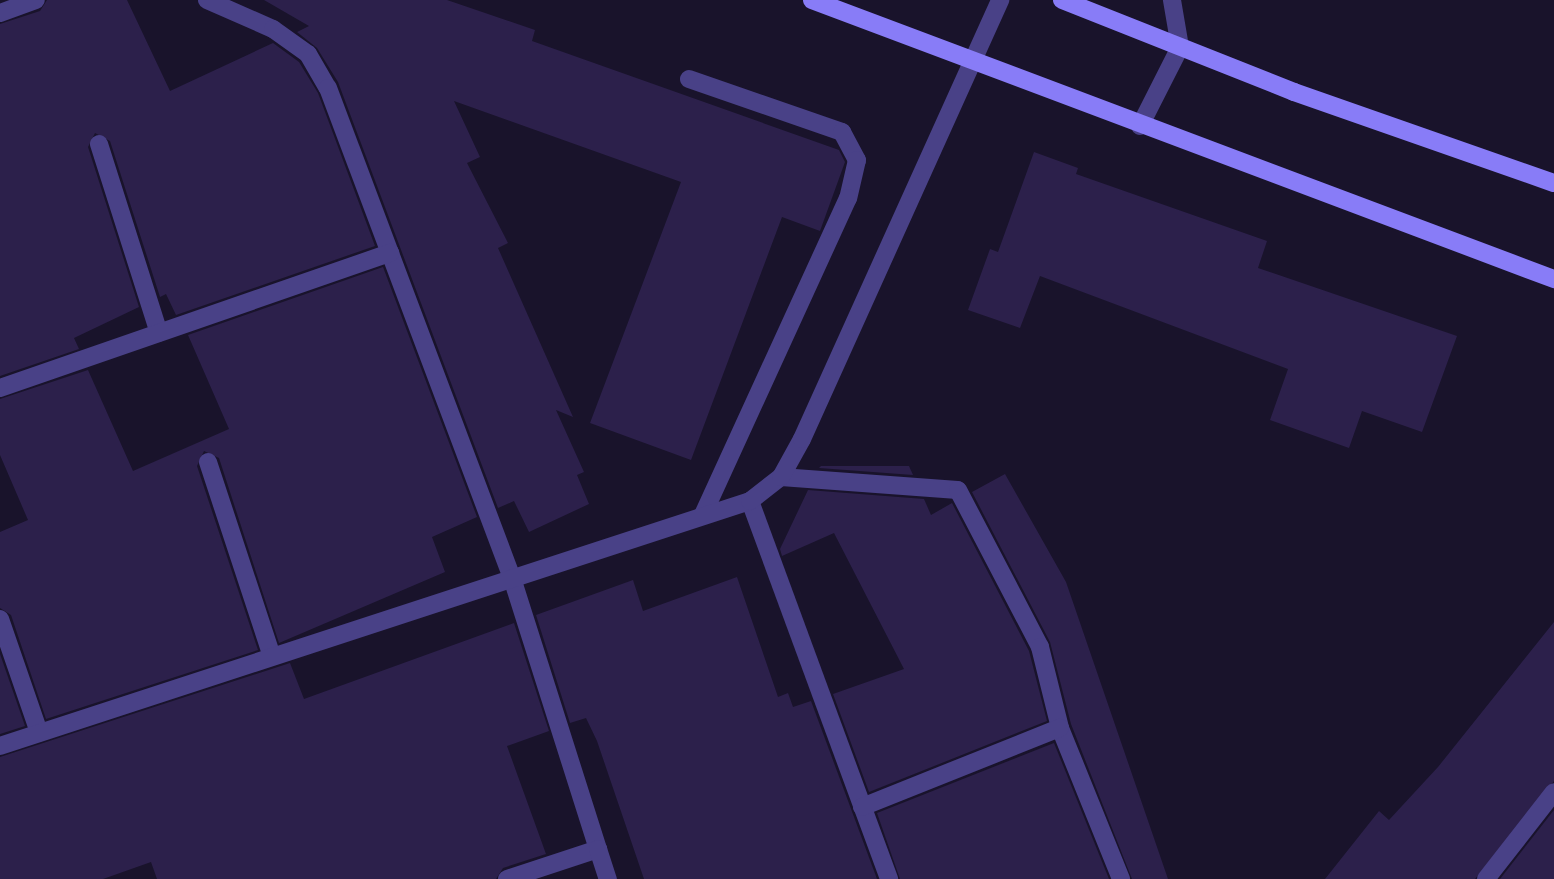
<!DOCTYPE html>
<style>
body{margin:0}
#map{position:relative;width:1554px;height:879px;overflow:hidden;background:#19132b;font-family:"DM Sans",sans-serif}
div>[style]{position:absolute}
.building>*{inset:0;background:#2c204b}
.street>*{height:18px;margin:-9px;padding:0 9px;transform-origin:9px;border-radius:9px;background:#494187}
.secondary>*{height:18px;margin:-9px;padding:0 9px;transform-origin:9px;border-radius:9px;background:#887cf7}
span{translate:-50% -50%;white-space:nowrap;text-align:center;line-height:1.15;-webkit-text-stroke:7px #19132b;paint-order:stroke}
</style>
<div id="map">
<div class="building">
<i style="clip-path:polygon(47px 0,127px 0,170px 91px,273px 43px,299px 62px,318px 93px,375px 246px,176px 315px,166px 294px,160px 297px,110px 141px,95px 133px,88px 147px,139px 307px,74px 338px,79px 349px,0 376px,0 24px,40px 11px)"></i>
<i style="clip-path:polygon(264px 0,447px 0,535px 30px,532px 41px,839px 150px,845px 162px,820px 231px,782px 217px,691px 460px,590px 423px,681px 182px,454px 101px,480px 157px,467px 163px,508px 243px,498px 248px,573px 417px,556px 410px,584px 472px,577px 475px,589px 504px,529px 532px,514px 501px,498px 508px,338px 82px,317px 48px,297px 32px,309px 26px)"></i>
<i style="clip-path:polygon(1034px 152px,1078px 168px,1076px 174px,1267px 241px,1258px 268px,1457px 336px,1422px 432px,1362px 411px,1349px 448px,1270px 420px,1288px 369px,1040px 276px,1020px 328px,968px 310px,990px 249px,998px 252px)"></i>
<i style="clip-path:polygon(383px 267px,477px 517px,432px 537px,445px 572px,279px 643px,219px 458px,204px 451px,197px 466px,258px 650px,46px 719px,11px 615px,0 608px,0 532px,28px 520px,0 455px,0 399px,88px 370px,133px 471px,229px 429px,188px 335px)"></i>
<i style="clip-path:polygon(821px 466px,909px 466px,913px 475px,819px 468px)"></i>
<i style="clip-path:polygon(1005px 474px,1066px 582px,1168px 879px,1132px 879px,1071px 724px,1050px 642px,972px 492px)"></i>
<i style="clip-path:polygon(808px 490px,924px 499px,931px 515px,952px 503px,1029px 651px,1047px 721px,869px 792px,833px 694px,904px 669px,834px 533px,782px 556px,780px 549px)"></i>
<i style="clip-path:polygon(737px 577px,778px 697px,788px 693px,793px 707px,811px 701px,877px 879px,644px 879px,597px 741px,586px 718px,570px 723px,536px 615px,633px 580px,643px 611px)"></i>
<i style="clip-path:polygon(1554px 622px,1554px 781px,1475px 879px,1325px 879px,1379px 811px,1389px 820px,1438px 767px)"></i>
<i style="clip-path:polygon(514px 623px,549px 731px,507px 746px,546px 854px,503px 868px,496px 879px,157px 879px,151px 862px,103px 879px,0 879px,0 757px,290px 663px,304px 699px)"></i>
<i style="clip-path:polygon(0 654px,25px 726px,0 734px)"></i>
<i style="clip-path:polygon(1054px 743px,1109px 879px,900px 879px,877px 813px)"></i>
<i style="clip-path:polygon(1554px 810px,1554px 879px,1500px 879px)"></i>
</div>
<div class="street">
<i style="left:207px;top:0;width:72px;rotate:23.7deg"></i>
<i style="left:273px;top:29px;width:43px;rotate:35.5deg"></i>
<i style="left:308px;top:54px;width:39px;rotate:60deg"></i>
<i style="left:328px;top:88px;width:523px;rotate:69.42deg"></i>
<i style="left:512px;top:578px;width:284px;rotate:72.4deg"></i>
<i style="left:0;top:13px;width:38px;rotate:-20deg"></i>
<i style="left:689px;top:79px;width:162px;rotate:19.1deg"></i>
<i style="left:842px;top:132px;width:32px;rotate:62deg"></i>
<i style="left:857px;top:160px;width:39px;rotate:103deg"></i>
<i style="left:848px;top:198px;width:349px;rotate:114.6deg"></i>
<i style="left:1140px;top:126px;width:89px;rotate:-63.1deg"></i>
<i style="left:1180px;top:47px;width:48px;rotate:-99.7deg"></i>
<i style="left:99px;top:144px;width:198px;rotate:72.4deg"></i>
<i style="left:0;top:388px;width:413px;rotate:-19.1deg"></i>
<i style="left:208px;top:462px;width:202px;rotate:71.8deg"></i>
<i style="left:781px;top:477px;width:177px;rotate:4.2deg"></i>
<i style="left:958px;top:490px;width:177px;rotate:62.4deg"></i>
<i style="left:1040px;top:647px;width:83px;rotate:76.1deg"></i>
<i style="left:1060px;top:728px;width:163px;rotate:68deg"></i>
<i style="left:750px;top:501px;width:403px;rotate:69.8deg"></i>
<i style="left:0;top:619px;width:120px;rotate:71deg"></i>
<i style="left:0;top:746px;width:789px;rotate:-18.09deg"></i>
<i style="left:750px;top:501px;width:39px;rotate:-38deg"></i>
<i style="left:781px;top:477px;width:43px;rotate:-61.1deg"></i>
<i style="left:802px;top:439px;width:482px;rotate:-65.7deg"></i>
<i style="left:862px;top:807px;width:213px;rotate:-21.8deg"></i>
<i style="left:507px;top:879px;width:96px;rotate:-18.2deg"></i>
<i style="left:598px;top:849px;width:32px;rotate:72deg"></i>
<i style="left:1486px;top:879px;width:110px;rotate:-52deg"></i>
</div>
<div class="secondary">
<i style="left:812px;top:0;width:793px;rotate:20.61deg"></i>
<i style="left:1062px;top:0;width:250px;rotate:21.6deg"></i>
<i style="left:1294px;top:92px;width:275px;rotate:19.3deg"></i>
</div>
</div>
